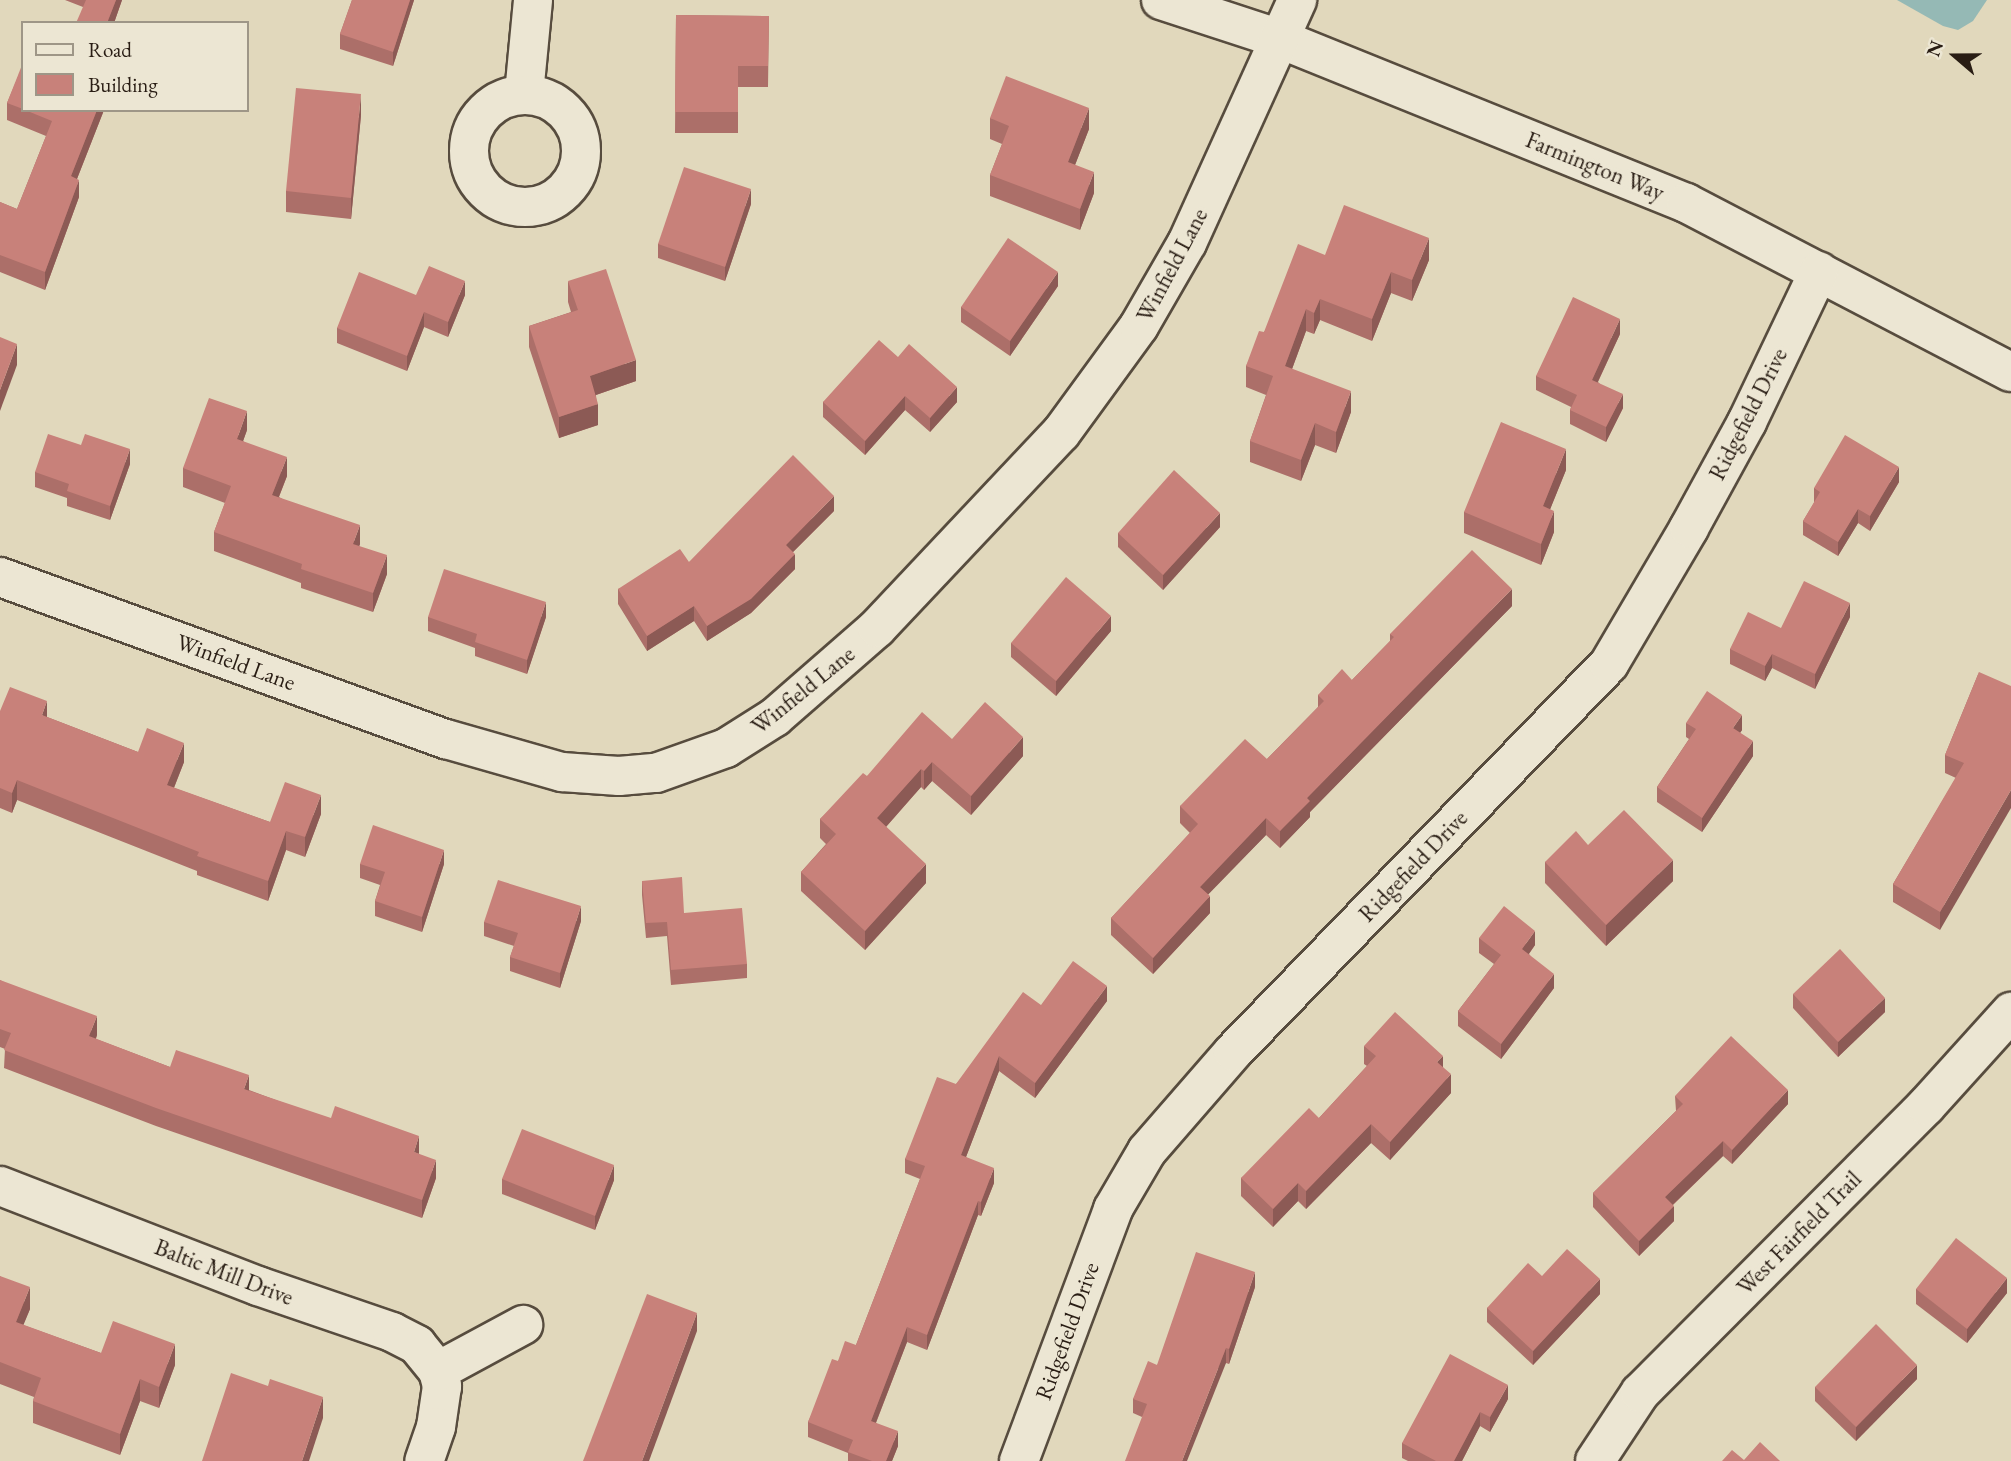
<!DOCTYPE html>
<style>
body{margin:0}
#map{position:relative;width:2011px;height:1461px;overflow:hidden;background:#e1d8bc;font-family:"EB Garamond",serif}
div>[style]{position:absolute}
.water>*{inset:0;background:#95b9b5}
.roads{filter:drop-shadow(2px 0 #574c3e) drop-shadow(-2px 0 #574c3e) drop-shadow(0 2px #574c3e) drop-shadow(0 -2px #574c3e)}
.minor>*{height:38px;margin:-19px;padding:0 19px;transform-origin:19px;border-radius:19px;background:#ece6d3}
.minor>.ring{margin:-19px;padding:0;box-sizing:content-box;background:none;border:38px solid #ece6d3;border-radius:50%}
.wall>*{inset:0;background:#ac6f69}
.shaded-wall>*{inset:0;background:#8c5a55}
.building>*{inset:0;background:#c8817a}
span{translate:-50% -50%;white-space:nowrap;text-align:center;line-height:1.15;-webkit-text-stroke:7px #ece6d3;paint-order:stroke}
.street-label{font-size:23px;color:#291d14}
.legend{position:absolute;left:21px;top:21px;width:228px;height:91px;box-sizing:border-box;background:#ece6d3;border:2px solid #9e9687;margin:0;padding:9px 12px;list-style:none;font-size:21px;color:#291d14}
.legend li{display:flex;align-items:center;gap:14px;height:35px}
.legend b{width:35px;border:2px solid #9e9687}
.north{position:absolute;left:1920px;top:21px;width:70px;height:70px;-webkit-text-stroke:5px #ece6d3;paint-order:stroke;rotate:290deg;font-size:19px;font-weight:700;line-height:28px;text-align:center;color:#291d14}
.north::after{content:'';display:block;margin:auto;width:24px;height:32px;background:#291d14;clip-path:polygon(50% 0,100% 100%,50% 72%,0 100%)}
</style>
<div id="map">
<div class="water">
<i style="clip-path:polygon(1897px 0,1987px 0,1973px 21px,1958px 30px,1943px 26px)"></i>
</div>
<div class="roads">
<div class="minor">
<i style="left:1161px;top:0;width:125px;rotate:18.1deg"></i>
<i style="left:1280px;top:39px;width:438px;rotate:22deg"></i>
<i style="left:1686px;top:203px;width:366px;rotate:27.5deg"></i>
<i style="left:524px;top:94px;width:94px;rotate:-84.5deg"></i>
<i class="ring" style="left:469px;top:95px;width:74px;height:74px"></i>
<i style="left:0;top:577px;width:475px;rotate:20deg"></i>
<i style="left:446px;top:739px;width:121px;rotate:15.9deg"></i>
<i style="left:562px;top:772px;width:57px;rotate:4deg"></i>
<i style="left:619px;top:776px;width:37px;rotate:-5deg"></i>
<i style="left:656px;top:773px;width:74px;rotate:-19.7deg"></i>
<i style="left:726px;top:748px;width:58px;rotate:-32.3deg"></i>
<i style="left:775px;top:717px;width:135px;rotate:-41.1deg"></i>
<i style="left:877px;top:628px;width:268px;rotate:-46.7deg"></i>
<i style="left:1061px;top:433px;width:132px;rotate:-53.9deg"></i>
<i style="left:1139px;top:326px;width:96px;rotate:-60deg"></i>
<i style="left:1187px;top:243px;width:267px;rotate:-65.6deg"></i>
<i style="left:0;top:1186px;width:277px;rotate:21.2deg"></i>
<i style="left:258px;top:1286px;width:142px;rotate:18.9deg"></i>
<i style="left:392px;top:1332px;width:28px;rotate:27deg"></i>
<i style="left:417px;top:1345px;width:33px;rotate:51deg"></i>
<i style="left:438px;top:1371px;width:16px;rotate:75deg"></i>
<i style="left:442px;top:1386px;width:41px;rotate:98.3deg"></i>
<i style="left:436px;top:1427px;width:36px;rotate:109deg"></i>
<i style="left:438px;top:1371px;width:97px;rotate:-28.4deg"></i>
<i style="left:1019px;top:1461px;width:269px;rotate:-69.5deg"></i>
<i style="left:1113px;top:1209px;width:67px;rotate:-59.6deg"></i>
<i style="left:1147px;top:1151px;width:131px;rotate:-49deg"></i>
<i style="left:1233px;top:1052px;width:540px;rotate:-45.9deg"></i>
<i style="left:1609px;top:664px;width:158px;rotate:-59.5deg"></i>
<i style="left:1689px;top:528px;width:121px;rotate:-61.3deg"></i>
<i style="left:1747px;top:422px;width:167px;rotate:-64.5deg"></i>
<i style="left:1595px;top:1461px;width:82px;rotate:-56.5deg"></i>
<i style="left:1640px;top:1393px;width:405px;rotate:-45.1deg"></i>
<i style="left:1926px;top:1106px;width:127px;rotate:-47.9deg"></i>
</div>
</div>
<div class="wall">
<i style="clip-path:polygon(65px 0,122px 0,114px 23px,83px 7px)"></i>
<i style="clip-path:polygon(352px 0,414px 0,393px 66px,340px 49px,340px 34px)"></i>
<i style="clip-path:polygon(676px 15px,769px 16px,768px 87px,738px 87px,738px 133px,675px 133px)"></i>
<i style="clip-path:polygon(23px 65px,23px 110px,104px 110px,77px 179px,79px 197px,45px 290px,0 272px,0 202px,17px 209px,46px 136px,7px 120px,7px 103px)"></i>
<i style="clip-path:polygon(361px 115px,351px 219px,286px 212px,286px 191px)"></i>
<i style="clip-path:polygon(990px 118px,1089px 129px,1075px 165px,1094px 193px,1080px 230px,990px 196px,990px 175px,1002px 144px,990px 139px)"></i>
<i style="clip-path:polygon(751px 204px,725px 281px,658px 258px,658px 244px)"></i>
<i style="clip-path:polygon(1325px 255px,1429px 260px,1412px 301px,1391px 293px,1372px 341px,1320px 320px,1314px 334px,1306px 331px,1292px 369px,1351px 412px,1336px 453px,1315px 445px,1301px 481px,1250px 462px,1250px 441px,1266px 395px,1246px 387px,1246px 366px,1264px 332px)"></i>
<i style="clip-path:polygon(568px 281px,636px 381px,596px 395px,598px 425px,559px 438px,529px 347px,529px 326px,571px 312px,568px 302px)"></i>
<i style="clip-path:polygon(1058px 286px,1010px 356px,961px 322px,961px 307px)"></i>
<i style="clip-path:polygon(416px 295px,465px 295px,448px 337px,424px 327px,407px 371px,337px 343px,337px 328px)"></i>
<i style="clip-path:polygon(1620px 334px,1598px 382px,1623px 408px,1606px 442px,1570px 424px,1570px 410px,1571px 407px,1536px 390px,1536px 376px)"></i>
<i style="clip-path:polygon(898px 357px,957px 402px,930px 432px,905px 410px,865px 455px,823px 417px,823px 402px)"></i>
<i style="clip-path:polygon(247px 430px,243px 441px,287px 476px,279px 497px,360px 544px,359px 546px,387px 574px,373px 612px,301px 588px,301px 583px,214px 551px,214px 532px,225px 503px,183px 487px,183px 468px)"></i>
<i style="clip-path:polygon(81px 445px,130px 464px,110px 520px,67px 506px,67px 498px,35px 487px,35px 472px)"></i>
<i style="clip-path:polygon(1566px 470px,1550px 509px,1554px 532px,1541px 565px,1464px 533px,1464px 512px)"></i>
<i style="clip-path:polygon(1899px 482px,1870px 531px,1858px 523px,1838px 556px,1803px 535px,1803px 521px,1814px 503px,1814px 488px)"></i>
<i style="clip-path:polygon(834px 511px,793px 552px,795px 569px,751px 613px,707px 641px,694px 621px,647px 651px,618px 604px,618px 589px,689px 562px)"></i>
<i style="clip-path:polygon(1220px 527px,1163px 590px,1118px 547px,1118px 533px)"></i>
<i style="clip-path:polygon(1512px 606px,1310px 812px,1310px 817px,1280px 848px,1266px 835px,1208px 894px,1210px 913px,1153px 974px,1111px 935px,1111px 918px,1190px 833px,1180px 823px,1180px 806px,1267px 759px,1318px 707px,1318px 695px,1352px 680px,1390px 641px,1390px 634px)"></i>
<i style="clip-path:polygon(428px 617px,546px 617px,527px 674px,475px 656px,475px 648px,428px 631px)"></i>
<i style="clip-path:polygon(1850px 617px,1815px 689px,1772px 668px,1765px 681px,1730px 664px,1730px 649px,1781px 628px)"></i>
<i style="clip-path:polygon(1111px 631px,1056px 696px,1011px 657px,1011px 643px)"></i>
<i style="clip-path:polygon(1979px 672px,1940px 930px,1893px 902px,1893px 884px,1956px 778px,1945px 773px,1945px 755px)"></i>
<i style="clip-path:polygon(0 711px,47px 717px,138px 752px,184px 762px,174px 788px,270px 822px,321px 814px,305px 857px,286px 850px,268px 901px,197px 875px,197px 871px,17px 800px,12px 813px,0 808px)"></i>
<i style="clip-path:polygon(1686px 723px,1742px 730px,1740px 733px,1753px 756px,1702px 832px,1657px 802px,1657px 787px,1689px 739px,1686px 737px)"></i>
<i style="clip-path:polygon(952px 739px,1023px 756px,971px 815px,932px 781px,924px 790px,921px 787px,886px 827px,926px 883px,865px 950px,801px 891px,801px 872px,826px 844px,820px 838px,820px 819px,867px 776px)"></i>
<i style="clip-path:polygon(1588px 845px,1673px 881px,1606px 946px,1545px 883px,1545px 862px)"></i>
<i style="clip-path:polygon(360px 864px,444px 864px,422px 932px,375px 916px,375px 901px,380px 885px,360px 878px)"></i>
<i style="clip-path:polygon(642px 881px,684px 913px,747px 964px,747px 978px,671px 985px,667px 936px,646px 938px,642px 895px)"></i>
<i style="clip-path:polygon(581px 921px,560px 988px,510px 971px,510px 957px,514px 946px,484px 936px,484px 922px)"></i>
<i style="clip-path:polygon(1479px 938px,1535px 945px,1529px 954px,1554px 988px,1501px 1059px,1458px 1026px,1458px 1011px,1494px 964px,1479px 953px)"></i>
<i style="clip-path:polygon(0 980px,97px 1035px,96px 1039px,170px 1067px,249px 1090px,419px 1154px,436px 1178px,422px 1218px,156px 1126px,4px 1068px,5px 1049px,0 1047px)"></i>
<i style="clip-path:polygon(1793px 994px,1885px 1012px,1838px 1057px,1793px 1008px)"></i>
<i style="clip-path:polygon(1107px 1001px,1035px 1098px,999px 1071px,966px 1157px,994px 1183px,981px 1216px,978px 1215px,927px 1350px,907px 1342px,876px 1423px,898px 1446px,892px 1461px,848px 1461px,848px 1453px,808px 1437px,808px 1422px,838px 1361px,856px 1345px,920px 1179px,905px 1173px,905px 1159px,956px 1084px,1041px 1005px)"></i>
<i style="clip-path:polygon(1364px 1046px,1443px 1067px,1451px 1093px,1390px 1160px,1371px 1143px,1306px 1209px,1298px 1201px,1273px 1227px,1241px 1196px,1241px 1178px,1319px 1118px,1367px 1066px,1364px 1064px)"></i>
<i style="clip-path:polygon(1675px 1096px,1788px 1104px,1732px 1164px,1723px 1156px,1673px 1205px,1674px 1221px,1639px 1256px,1593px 1207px,1593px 1193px,1676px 1111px)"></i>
<i style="clip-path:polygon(502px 1179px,614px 1180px,595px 1230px,502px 1194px)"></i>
<i style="clip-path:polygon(0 1276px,30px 1309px,23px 1325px,101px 1353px,175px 1365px,159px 1408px,140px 1401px,120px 1455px,33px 1423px,33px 1401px,34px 1397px,0 1384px)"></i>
<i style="clip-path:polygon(1542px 1276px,1600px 1294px,1533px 1365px,1487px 1322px,1487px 1308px)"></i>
<i style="clip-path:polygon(1255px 1287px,1229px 1364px,1226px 1363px,1142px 1417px,1133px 1413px,1133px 1399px,1157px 1365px)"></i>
<i style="clip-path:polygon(1916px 1289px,2007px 1293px,1967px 1343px,1916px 1304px)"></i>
<i style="clip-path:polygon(1917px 1379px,1856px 1441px,1815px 1401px,1815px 1387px)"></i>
<i style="clip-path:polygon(1508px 1399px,1490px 1432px,1480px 1426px,1462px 1461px,1408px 1461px,1402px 1458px,1402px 1443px)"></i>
</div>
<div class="shaded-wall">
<i style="clip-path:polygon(116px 0,122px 0,114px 23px,107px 23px)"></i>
<i style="clip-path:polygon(410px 0,414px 0,393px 66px,393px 52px)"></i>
<i style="clip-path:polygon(361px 94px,361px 115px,351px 219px,351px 198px)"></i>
<i style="clip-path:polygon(1089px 108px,1089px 129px,1068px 183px,1068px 162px)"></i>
<i style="clip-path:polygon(97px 110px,104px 110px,71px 194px,71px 176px)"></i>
<i style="clip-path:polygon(1094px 172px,1094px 193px,1080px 230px,1080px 209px)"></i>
<i style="clip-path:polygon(79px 180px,79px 197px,45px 290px,45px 272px)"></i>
<i style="clip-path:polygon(751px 189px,751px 204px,725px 281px,725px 267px)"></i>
<i style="clip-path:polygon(1429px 238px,1429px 260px,1412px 301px,1412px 280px)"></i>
<i style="clip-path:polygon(1058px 272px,1058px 286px,1010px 356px,1010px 341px)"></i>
<i style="clip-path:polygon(1391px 272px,1391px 293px,1372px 341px,1372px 319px)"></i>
<i style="clip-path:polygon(465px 281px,465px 295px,448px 337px,448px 322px)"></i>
<i style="clip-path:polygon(1320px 299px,1320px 320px,1314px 334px,1314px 313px)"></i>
<i style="clip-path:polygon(1306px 309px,1306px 331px,1285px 388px,1285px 366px)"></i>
<i style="clip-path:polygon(424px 312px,424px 327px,407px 371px,407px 356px)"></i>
<i style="clip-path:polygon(1620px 319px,1620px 334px,1592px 394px,1592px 380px)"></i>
<i style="clip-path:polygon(17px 344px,17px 365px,0 411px,0 390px)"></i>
<i style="clip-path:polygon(636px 360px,636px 381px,590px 397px,590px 376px)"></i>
<i style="clip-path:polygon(957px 387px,957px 402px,930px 432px,930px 418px)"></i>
<i style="clip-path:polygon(1351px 391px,1351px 412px,1336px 453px,1336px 432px)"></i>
<i style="clip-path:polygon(1623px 394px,1623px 408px,1606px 442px,1606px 427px)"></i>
<i style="clip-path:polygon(905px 396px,905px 410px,865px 455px,865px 441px)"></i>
<i style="clip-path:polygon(598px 404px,598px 425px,559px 438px,559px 417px)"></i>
<i style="clip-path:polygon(247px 411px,247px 430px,237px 458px,237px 439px)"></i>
<i style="clip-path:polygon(1315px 423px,1315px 445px,1301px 481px,1301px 460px)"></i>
<i style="clip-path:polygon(130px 449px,130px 464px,110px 520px,110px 506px)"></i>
<i style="clip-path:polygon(1566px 449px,1566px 470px,1543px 527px,1543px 506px)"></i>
<i style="clip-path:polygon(287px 457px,287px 476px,272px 514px,272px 495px)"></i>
<i style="clip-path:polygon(1899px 467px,1899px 482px,1870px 531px,1870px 516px)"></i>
<i style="clip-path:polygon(834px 496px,834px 511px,786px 559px,786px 545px)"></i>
<i style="clip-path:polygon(1858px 509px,1858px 523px,1838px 556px,1838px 542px)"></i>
<i style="clip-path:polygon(1554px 511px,1554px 532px,1541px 565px,1541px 544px)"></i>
<i style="clip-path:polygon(1220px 513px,1220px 527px,1163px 590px,1163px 575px)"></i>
<i style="clip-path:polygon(360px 525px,360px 544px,353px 563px,353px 544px)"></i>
<i style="clip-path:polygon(795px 554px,795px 569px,751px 613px,707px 641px,707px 626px)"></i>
<i style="clip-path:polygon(387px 555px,387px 574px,373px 612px,373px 593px)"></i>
<i style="clip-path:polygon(1512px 589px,1512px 606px,1310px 812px,1310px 817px,1280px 848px,1280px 831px,1307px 798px)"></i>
<i style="clip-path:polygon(546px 602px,546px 617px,527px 674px,527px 660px)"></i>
<i style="clip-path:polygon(1850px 603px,1850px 617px,1815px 689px,1815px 674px)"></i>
<i style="clip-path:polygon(694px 606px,694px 621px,647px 651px,647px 636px)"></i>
<i style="clip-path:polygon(1111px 616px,1111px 631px,1056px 696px,1056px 681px)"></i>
<i style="clip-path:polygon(1772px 654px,1772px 668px,1765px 681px,1765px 666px)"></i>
<i style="clip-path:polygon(47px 701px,47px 720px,42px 715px)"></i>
<i style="clip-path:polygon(1742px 715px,1742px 730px,1733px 743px,1733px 728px)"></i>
<i style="clip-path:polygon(1023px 737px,1023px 756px,971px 815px,971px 796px)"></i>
<i style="clip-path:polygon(1753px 741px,1753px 756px,1702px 832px,1702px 818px)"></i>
<i style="clip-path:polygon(184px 743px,184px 762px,167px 805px,167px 785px)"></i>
<i style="clip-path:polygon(932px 762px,932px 781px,924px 790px,924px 771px)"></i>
<i style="clip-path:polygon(921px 769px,921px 787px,877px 837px,877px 818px)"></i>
<i style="clip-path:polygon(17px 780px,17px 800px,12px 813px,12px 793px)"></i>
<i style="clip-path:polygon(2011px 790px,2011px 808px,1940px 930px,1940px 912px)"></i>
<i style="clip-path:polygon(321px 795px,321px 814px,305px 857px,305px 837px)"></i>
<i style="clip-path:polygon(1266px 818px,1266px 835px,1200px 903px,1200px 887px)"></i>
<i style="clip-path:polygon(286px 831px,286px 850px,268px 901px,268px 881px)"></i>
<i style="clip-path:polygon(444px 850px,444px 864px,422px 932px,422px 917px)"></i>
<i style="clip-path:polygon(1673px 860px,1673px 881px,1606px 946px,1606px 925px)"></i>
<i style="clip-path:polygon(926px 864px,926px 883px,865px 950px,865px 931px)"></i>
<i style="clip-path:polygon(1210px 896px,1210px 913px,1153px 974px,1153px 958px)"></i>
<i style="clip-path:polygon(581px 906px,581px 921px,560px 988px,560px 973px)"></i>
<i style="clip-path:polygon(1535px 931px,1535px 945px,1522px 963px,1522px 949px)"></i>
<i style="clip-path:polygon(1554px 974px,1554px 988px,1501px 1059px,1501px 1044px)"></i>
<i style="clip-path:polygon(1107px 986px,1107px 1001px,1035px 1098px,1035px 1083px)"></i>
<i style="clip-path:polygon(1885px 998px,1885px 1012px,1838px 1057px,1838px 1042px)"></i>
<i style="clip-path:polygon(97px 1016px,97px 1035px,89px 1055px,89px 1036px)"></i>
<i style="clip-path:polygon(999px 1056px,999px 1071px,961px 1170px,961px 1155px)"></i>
<i style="clip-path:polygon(1443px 1056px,1443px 1074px,1437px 1062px)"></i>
<i style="clip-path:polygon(1451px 1074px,1451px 1093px,1390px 1160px,1390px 1142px)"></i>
<i style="clip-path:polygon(249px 1075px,249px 1093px,244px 1089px)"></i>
<i style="clip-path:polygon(1788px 1090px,1788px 1104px,1732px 1164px,1732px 1150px)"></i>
<i style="clip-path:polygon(1371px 1124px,1371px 1143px,1306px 1209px,1306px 1191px)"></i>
<i style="clip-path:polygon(419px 1136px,419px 1154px,414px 1152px)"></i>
<i style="clip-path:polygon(1723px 1141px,1723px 1156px,1665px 1212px,1665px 1197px)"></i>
<i style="clip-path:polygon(436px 1160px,436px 1178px,422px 1218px,422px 1200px)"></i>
<i style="clip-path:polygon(614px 1165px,614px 1180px,595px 1230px,595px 1216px)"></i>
<i style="clip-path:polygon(994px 1168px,994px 1183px,981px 1216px,981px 1202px)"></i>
<i style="clip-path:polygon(1298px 1183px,1298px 1201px,1273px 1227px,1273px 1209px)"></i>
<i style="clip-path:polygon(978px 1201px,978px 1215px,927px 1350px,927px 1335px)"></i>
<i style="clip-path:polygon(1674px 1206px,1674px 1221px,1639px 1256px,1639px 1241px)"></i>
<i style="clip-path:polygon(1255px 1272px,1255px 1287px,1229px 1364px,1229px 1349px)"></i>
<i style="clip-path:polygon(2007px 1278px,2007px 1293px,1967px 1343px,1967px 1329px)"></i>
<i style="clip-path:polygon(1600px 1279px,1600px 1294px,1533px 1365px,1533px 1351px)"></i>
<i style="clip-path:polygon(30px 1287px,30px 1309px,16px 1343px,16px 1322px)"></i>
<i style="clip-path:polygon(697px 1313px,697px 1331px,649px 1461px,642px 1461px)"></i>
<i style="clip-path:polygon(907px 1327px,907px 1342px,871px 1435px,871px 1421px)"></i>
<i style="clip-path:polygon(175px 1344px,175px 1365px,159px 1408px,159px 1387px)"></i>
<i style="clip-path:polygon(1226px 1348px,1226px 1363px,1187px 1461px,1182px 1461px)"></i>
<i style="clip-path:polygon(1917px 1365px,1917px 1379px,1856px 1441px,1856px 1427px)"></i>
<i style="clip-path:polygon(140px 1379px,140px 1401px,120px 1455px,120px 1434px)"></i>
<i style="clip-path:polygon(1508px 1385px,1508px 1399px,1490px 1432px,1490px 1417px)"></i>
<i style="clip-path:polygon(323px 1397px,323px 1418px,309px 1461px,302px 1461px)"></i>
<i style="clip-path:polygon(1480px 1412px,1480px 1426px,1462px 1461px,1454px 1461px)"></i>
<i style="clip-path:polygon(898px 1431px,898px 1446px,892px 1461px,886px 1461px)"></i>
</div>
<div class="building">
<i style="clip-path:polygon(86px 0,116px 0,107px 23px,76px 23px)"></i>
<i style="clip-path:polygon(352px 0,410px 0,393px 52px,340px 34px)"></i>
<i style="clip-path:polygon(676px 15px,769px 16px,768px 66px,738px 66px,738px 112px,675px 112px)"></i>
<i style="clip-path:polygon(22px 65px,23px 65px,23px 109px,7px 103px)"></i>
<i style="clip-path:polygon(1006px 76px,1089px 108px,1068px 162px,1094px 172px,1080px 209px,990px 175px,1009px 126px,990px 118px)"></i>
<i style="clip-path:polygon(296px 88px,361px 94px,351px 198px,286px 191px)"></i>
<i style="clip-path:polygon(25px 110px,97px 110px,71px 176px,79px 180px,45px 272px,0 255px,0 202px,17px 209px,52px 121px)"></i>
<i style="clip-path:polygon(684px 167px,751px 189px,725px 267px,658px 244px)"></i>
<i style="clip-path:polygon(1344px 205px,1429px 238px,1412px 280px,1391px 272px,1372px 319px,1320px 299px,1314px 313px,1306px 309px,1285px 366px,1351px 391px,1336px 432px,1315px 423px,1301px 460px,1250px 441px,1273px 376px,1246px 366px,1259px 331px,1264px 332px,1298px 244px,1325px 255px)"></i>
<i style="clip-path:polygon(1008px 238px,1058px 272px,1010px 341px,961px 307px)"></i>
<i style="clip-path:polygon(429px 266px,465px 281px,448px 322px,424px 312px,407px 356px,337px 328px,359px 272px,416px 295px)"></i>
<i style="clip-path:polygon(606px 269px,636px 360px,590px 376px,598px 404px,559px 417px,529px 326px,578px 310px,568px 281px)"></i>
<i style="clip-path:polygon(1573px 297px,1620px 319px,1592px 380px,1623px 394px,1606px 427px,1570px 410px,1577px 395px,1536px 376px)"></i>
<i style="clip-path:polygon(0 337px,17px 344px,0 390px)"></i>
<i style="clip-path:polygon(879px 340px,898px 357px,909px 344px,957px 387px,930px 418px,905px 396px,865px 441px,823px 402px)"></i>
<i style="clip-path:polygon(209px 398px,247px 411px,237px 439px,287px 457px,272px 495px,360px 525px,353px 544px,387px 555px,373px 593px,301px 569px,302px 564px,214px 532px,231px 486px,183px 468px)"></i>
<i style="clip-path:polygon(1501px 422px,1566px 449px,1543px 506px,1554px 511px,1541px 544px,1464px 512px)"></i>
<i style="clip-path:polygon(48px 434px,81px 445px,85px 434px,130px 449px,110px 506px,67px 491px,69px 484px,35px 472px)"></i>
<i style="clip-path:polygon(1845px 435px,1899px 467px,1870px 516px,1858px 509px,1838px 542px,1803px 521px,1820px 492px,1814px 488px)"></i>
<i style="clip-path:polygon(793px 455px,834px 496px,786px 545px,795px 554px,751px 599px,707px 626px,694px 606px,647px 636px,618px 589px,680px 549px,689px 562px)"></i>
<i style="clip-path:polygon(1174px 470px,1220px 513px,1163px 575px,1118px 533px)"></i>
<i style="clip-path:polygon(1472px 550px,1512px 589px,1307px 798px,1310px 801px,1280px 831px,1266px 818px,1200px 887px,1210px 896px,1153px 958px,1111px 918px,1198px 824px,1180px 806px,1245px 739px,1267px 759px,1324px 701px,1318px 695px,1342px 669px,1352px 680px,1394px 637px,1390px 634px)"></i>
<i style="clip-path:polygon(444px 569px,546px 602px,527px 660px,475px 642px,477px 634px,428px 617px)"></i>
<i style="clip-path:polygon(1066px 577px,1111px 616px,1056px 681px,1011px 643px)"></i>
<i style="clip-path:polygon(1804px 581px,1850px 603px,1815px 674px,1772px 654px,1765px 666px,1730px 649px,1748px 612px,1781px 628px)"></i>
<i style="clip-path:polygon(1979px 672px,2011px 686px,2011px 790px,1940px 912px,1893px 884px,1964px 763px,1945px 755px)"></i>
<i style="clip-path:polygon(10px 687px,47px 701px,42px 715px,138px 752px,147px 728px,184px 743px,167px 785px,270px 822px,285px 782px,321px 795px,305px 837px,286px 831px,268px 881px,197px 856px,199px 852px,17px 780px,12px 793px,0 788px,0 711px)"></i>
<i style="clip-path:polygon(1707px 691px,1742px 715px,1733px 728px,1753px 741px,1702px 818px,1657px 787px,1696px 729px,1686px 723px)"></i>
<i style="clip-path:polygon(985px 702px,1023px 737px,971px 796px,932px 762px,924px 771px,921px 769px,877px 818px,926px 864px,865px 931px,801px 872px,836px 834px,820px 819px,863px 773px,867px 776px,922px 712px,952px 739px)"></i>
<i style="clip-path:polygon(1624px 810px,1673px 860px,1606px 925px,1545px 862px,1576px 831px,1588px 845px)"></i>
<i style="clip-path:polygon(373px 825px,444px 850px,422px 917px,375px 901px,385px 872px,360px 864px)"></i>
<i style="clip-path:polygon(682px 877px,684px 913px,742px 908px,747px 964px,671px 970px,667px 922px,646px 923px,642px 881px)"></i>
<i style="clip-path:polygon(498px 880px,581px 906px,560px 973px,510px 957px,518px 933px,484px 922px)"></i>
<i style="clip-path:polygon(1504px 906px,1535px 931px,1522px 949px,1554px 974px,1501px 1044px,1458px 1011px,1501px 955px,1479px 938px)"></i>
<i style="clip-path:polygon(1840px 949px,1885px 998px,1838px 1042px,1793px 994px)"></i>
<i style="clip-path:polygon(1073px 961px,1107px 986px,1035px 1083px,999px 1056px,961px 1155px,994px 1168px,981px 1202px,978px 1201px,927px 1335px,907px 1327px,871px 1421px,898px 1431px,886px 1461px,872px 1461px,848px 1452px,853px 1440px,808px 1422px,832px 1359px,838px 1361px,845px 1341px,856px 1345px,925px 1166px,905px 1159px,937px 1077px,956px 1084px,1023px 992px,1041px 1005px)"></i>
<i style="clip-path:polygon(0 980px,97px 1016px,89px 1036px,170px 1067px,176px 1050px,249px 1075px,244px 1089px,331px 1118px,335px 1106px,419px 1136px,414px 1152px,436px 1160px,422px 1200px,156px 1108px,4px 1050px,11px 1033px,0 1029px)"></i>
<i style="clip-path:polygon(1395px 1012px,1443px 1056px,1437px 1062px,1451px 1074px,1390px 1142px,1371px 1124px,1306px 1191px,1298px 1183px,1273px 1209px,1241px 1178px,1309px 1108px,1319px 1118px,1376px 1056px,1364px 1046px)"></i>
<i style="clip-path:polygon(1731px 1036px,1788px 1090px,1732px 1150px,1723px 1141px,1665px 1197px,1674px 1206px,1639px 1241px,1593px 1193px,1683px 1104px,1675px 1096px)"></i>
<i style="clip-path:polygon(522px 1129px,614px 1165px,595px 1216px,502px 1179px)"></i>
<i style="clip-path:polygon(1956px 1238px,2007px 1278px,1967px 1329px,1916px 1289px)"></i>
<i style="clip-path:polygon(1567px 1249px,1600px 1279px,1533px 1351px,1487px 1308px,1528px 1263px,1542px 1276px)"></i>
<i style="clip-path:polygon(1196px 1252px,1255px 1272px,1229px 1349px,1226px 1348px,1182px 1461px,1125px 1461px,1147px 1404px,1133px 1399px,1148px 1361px,1157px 1365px)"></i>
<i style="clip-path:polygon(0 1276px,30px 1287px,16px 1322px,101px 1353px,113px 1321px,175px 1344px,159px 1387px,140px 1379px,120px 1434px,33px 1401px,41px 1378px,0 1362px)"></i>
<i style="clip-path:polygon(647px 1294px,697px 1313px,642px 1461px,583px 1461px)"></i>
<i style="clip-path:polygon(1876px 1324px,1917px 1365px,1856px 1427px,1815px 1387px)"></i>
<i style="clip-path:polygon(1450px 1354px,1508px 1385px,1490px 1417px,1480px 1412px,1454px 1461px,1436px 1461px,1402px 1443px)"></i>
<i style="clip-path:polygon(231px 1373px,268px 1386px,270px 1379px,323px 1397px,302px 1461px,202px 1461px)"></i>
<i style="clip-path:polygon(1760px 1442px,1780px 1461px,1722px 1461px,1732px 1450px,1744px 1460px)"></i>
</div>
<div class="street-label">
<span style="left:1595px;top:166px;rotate:22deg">Farmington Way</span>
<span style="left:1172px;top:265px;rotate:-62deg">Winfield Lane</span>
<span style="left:1748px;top:414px;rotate:-63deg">Ridgefield Drive</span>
<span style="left:236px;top:662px;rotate:20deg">Winfield Lane</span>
<span style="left:803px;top:690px;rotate:-39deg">Winfield Lane</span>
<span style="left:1413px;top:866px;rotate:-46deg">Ridgefield Drive</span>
<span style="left:1799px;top:1233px;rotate:-45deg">West Fairfield Trail</span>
<span style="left:224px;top:1272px;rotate:21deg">Baltic Mill Drive</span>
<span style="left:1067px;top:1331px;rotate:-70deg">Ridgefield Drive</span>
</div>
<ul class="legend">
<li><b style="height:9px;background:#ece6d3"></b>Road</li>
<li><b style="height:19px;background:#c8817a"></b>Building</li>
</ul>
<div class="north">N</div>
</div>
